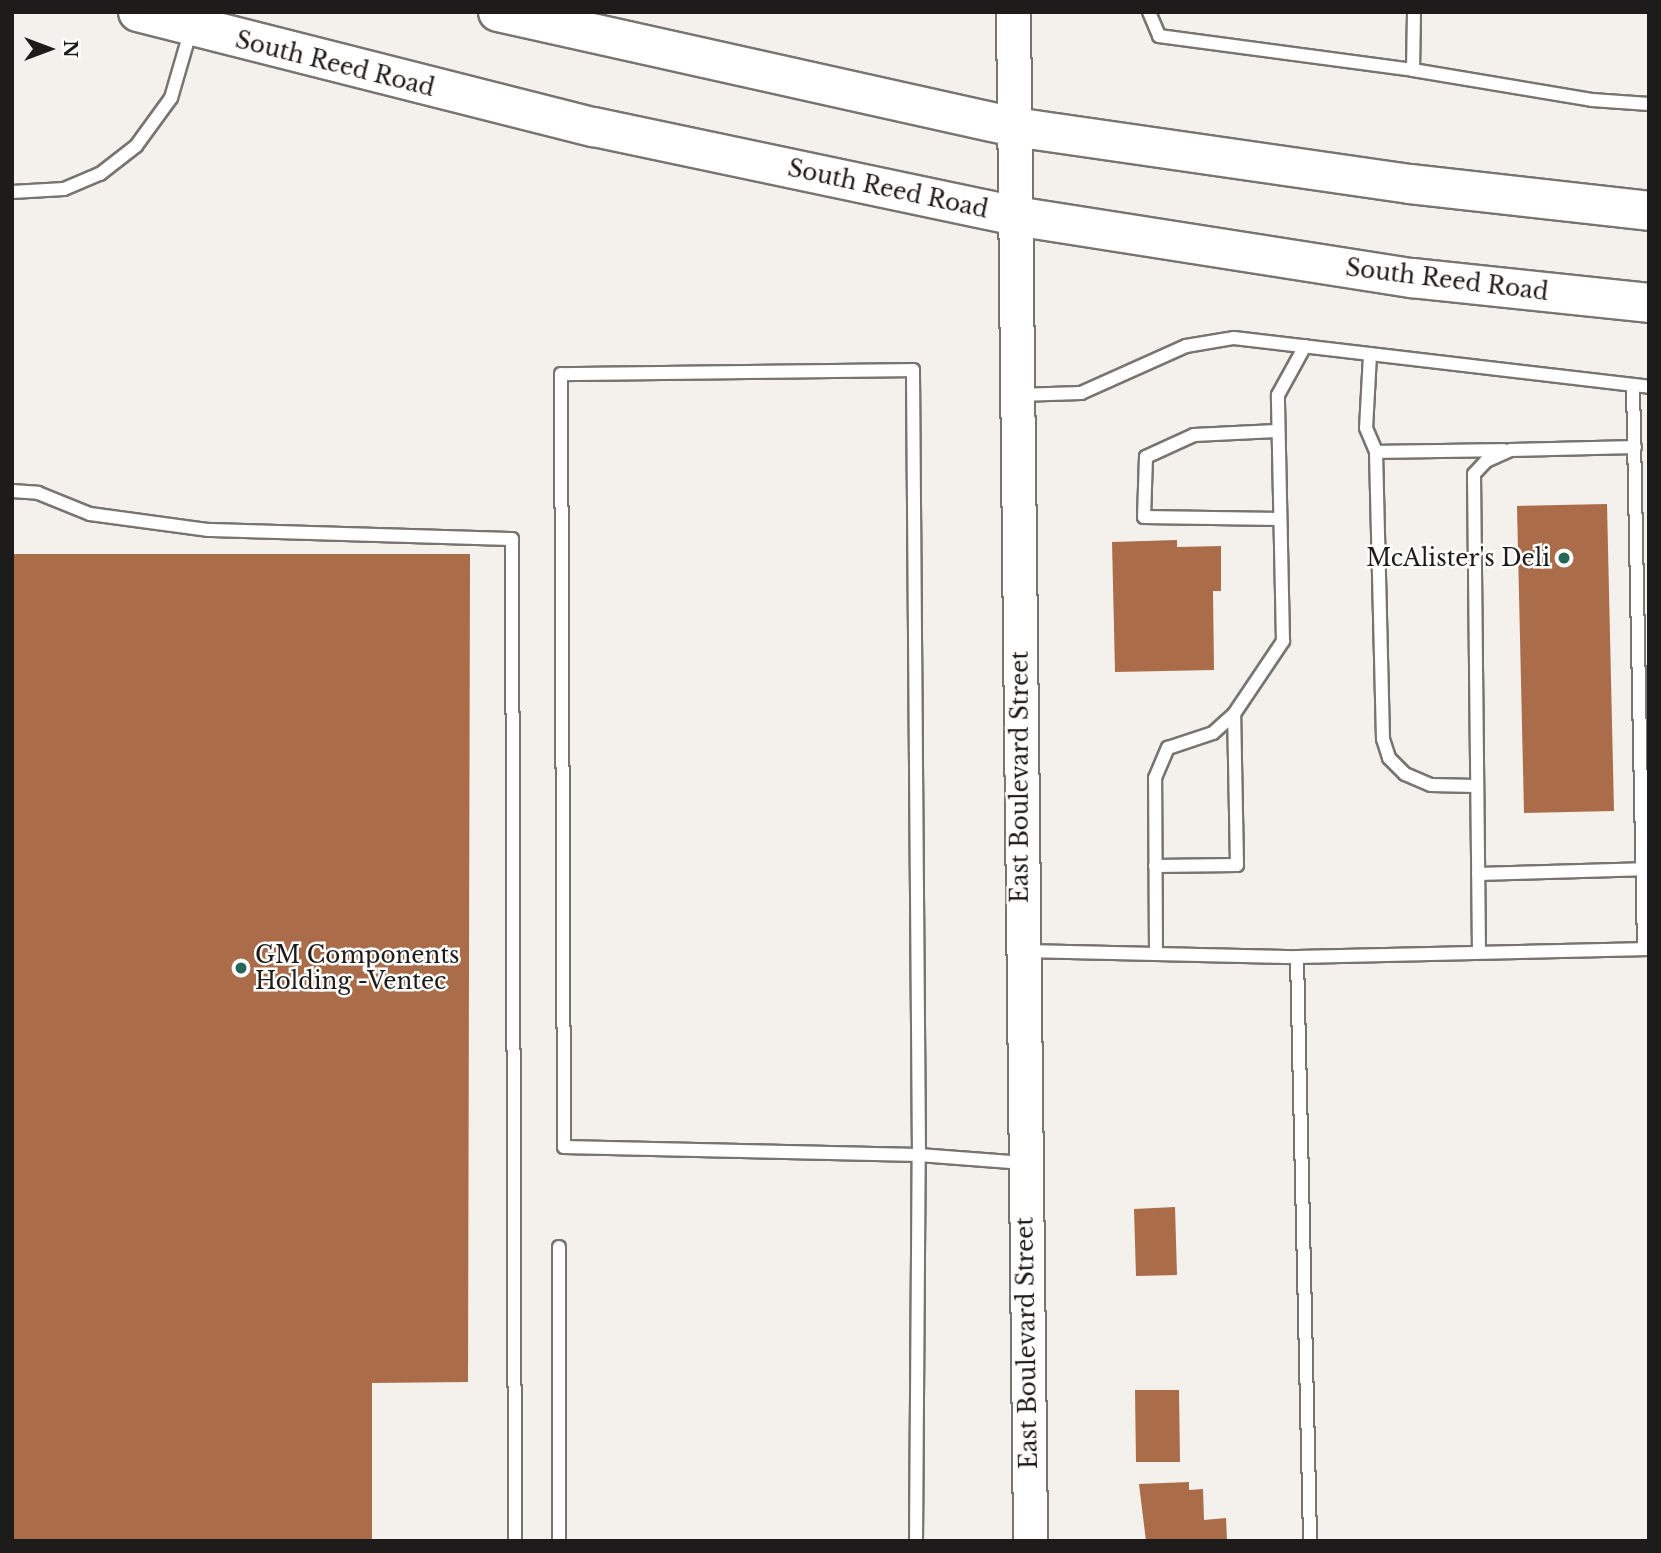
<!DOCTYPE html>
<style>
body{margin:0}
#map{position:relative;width:1661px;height:1553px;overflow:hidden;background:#f4f0eb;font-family:"Libre Baskerville",serif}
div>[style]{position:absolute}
.building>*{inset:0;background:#aa6c49}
.roads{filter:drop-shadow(2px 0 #787571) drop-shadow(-2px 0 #787571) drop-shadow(0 2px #787571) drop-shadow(0 -2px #787571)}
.service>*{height:12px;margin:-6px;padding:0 6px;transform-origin:6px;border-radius:6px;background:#fff}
.secondary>*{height:33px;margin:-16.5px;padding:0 16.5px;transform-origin:16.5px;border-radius:16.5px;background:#fff}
.primary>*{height:38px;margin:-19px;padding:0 19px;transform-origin:19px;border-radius:19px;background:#fff}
.dots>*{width:19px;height:19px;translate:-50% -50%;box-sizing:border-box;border:4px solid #fffefd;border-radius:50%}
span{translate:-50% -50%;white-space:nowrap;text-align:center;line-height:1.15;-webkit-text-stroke:5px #fffefd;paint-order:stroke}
.street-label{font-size:23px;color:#1d1c1a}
.poi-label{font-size:23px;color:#1d1c1a}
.right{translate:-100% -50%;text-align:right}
.left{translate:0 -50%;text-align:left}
.frame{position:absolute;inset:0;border:14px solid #1d1c1a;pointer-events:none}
.north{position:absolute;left:14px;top:14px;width:70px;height:70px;-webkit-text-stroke:5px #fffefd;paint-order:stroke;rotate:90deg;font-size:19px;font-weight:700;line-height:28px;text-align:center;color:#1d1c1a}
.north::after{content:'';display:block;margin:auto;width:24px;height:32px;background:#1d1c1a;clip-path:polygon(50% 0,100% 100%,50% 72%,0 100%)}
</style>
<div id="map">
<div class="building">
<i style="clip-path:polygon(1607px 504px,1614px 811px,1524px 813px,1517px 506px)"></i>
<i style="clip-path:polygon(1177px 540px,1177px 547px,1221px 546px,1221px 591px,1213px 591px,1214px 670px,1115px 672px,1112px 542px)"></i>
<i style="clip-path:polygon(12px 554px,470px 554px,468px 1382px,372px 1383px,372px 1541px,12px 1541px)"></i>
<i style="clip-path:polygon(1175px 1207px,1177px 1275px,1136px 1276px,1134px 1209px)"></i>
<i style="clip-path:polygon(1135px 1390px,1179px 1390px,1180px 1462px,1136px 1462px)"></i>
<i style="clip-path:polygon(1189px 1482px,1189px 1490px,1203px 1489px,1204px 1520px,1226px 1518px,1227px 1541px,1146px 1541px,1139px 1484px)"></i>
</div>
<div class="roads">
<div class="service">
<i style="left:1149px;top:12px;width:26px;rotate:67deg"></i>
<i style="left:1159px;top:36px;width:256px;rotate:7.6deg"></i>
<i style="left:1413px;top:70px;width:58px;rotate:-89deg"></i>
<i style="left:1413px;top:70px;width:181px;rotate:9.5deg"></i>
<i style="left:1592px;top:100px;width:57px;rotate:4deg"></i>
<i style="left:12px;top:192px;width:52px;rotate:-3.3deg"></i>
<i style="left:64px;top:189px;width:39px;rotate:-23deg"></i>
<i style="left:100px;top:174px;width:46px;rotate:-37.9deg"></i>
<i style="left:136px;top:146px;width:59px;rotate:-53.9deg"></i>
<i style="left:171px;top:98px;width:72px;rotate:-73.8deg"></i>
<i style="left:1370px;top:355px;width:73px;rotate:93.1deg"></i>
<i style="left:1366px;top:428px;width:26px;rotate:67deg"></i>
<i style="left:1376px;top:452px;width:287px;rotate:88.6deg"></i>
<i style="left:1383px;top:739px;width:20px;rotate:72deg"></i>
<i style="left:1389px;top:758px;width:23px;rotate:45deg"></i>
<i style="left:1405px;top:774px;width:28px;rotate:23deg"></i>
<i style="left:1431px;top:785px;width:45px;rotate:1.3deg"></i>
<i style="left:1633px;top:385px;width:564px;rotate:88.88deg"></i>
<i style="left:1018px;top:395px;width:63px;rotate:-1.8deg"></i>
<i style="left:1081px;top:393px;width:115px;rotate:-24.1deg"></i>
<i style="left:1186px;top:346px;width:49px;rotate:-9.5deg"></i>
<i style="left:1234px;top:338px;width:418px;rotate:6.7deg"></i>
<i style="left:1276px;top:431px;width:82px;rotate:177.2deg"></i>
<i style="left:1194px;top:435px;width:53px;rotate:155.4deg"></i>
<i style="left:1146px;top:457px;width:60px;rotate:91.9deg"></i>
<i style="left:1144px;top:517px;width:136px;rotate:0.8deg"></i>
<i style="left:1376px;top:452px;width:128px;rotate:-0.9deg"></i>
<i style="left:12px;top:491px;width:26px;rotate:4deg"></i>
<i style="left:38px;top:493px;width:56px;rotate:22deg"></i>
<i style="left:90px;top:514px;width:120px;rotate:7.7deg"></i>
<i style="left:209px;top:530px;width:303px;rotate:1.7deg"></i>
<i style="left:512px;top:539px;width:1002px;rotate:89.83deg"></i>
<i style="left:1155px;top:866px;width:82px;rotate:-0.7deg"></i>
<i style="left:1237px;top:865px;width:151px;rotate:-91.1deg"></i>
<i style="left:1478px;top:874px;width:164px;rotate:-1.7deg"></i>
<i style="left:1025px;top:951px;width:272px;rotate:1.3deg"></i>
<i style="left:1297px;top:957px;width:352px;rotate:-1.3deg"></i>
<i style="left:1479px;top:952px;width:478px;rotate:-90.6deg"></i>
<i style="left:1474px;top:474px;width:18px;rotate:-47deg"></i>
<i style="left:1486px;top:461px;width:27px;rotate:-24deg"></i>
<i style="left:1511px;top:450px;width:124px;rotate:-1.4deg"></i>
<i style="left:1156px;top:954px;width:176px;rotate:-90.3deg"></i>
<i style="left:1155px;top:778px;width:33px;rotate:-67deg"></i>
<i style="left:1168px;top:748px;width:47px;rotate:-18.4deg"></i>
<i style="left:1213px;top:733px;width:28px;rotate:-42deg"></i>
<i style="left:1234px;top:714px;width:88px;rotate:-56.1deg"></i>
<i style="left:1283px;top:641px;width:246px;rotate:-91.2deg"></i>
<i style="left:1278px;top:395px;width:56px;rotate:-61.1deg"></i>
<i style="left:1297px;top:957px;width:584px;rotate:88.72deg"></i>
<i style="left:559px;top:1541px;width:294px;rotate:-90deg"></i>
<i style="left:916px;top:1541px;width:386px;rotate:-89.6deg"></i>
<i style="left:919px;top:1155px;width:785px;rotate:-90.44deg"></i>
<i style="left:913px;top:370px;width:352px;rotate:179.3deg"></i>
<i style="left:561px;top:374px;width:773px;rotate:89.78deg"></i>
<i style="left:564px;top:1147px;width:355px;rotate:1.3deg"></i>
<i style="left:919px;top:1155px;width:105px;rotate:4.4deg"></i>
</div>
<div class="secondary">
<i style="left:1013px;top:12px;width:1529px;rotate:89.36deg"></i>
</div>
<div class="primary">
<i style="left:138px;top:12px;width:470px;rotate:14.2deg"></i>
<i style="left:594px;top:127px;width:430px;rotate:11.9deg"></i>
<i style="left:1015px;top:216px;width:402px;rotate:8.9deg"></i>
<i style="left:1412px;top:278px;width:238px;rotate:6deg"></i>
<i style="left:498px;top:12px;width:529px;rotate:12.56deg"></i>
<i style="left:1014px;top:127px;width:400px;rotate:8.2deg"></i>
<i style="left:1410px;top:184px;width:241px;rotate:6.4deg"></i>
</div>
</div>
<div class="dots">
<i style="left:1564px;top:558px;background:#246758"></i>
<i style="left:241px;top:968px;background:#246758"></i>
</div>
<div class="street-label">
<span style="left:335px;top:64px;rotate:14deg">South Reed Road</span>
<span style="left:888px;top:189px;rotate:12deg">South Reed Road</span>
<span style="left:1447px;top:280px;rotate:7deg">South Reed Road</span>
<span style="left:1020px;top:777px;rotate:-90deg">East Boulevard Street</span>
<span style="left:1027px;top:1343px;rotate:-91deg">East Boulevard Street</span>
</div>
<div class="poi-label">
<span class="right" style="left:1550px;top:558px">McAlister's Deli</span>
<span class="left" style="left:255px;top:968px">GM Components<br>Holding -Ventec</span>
</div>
<div class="frame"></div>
<div class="north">N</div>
</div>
